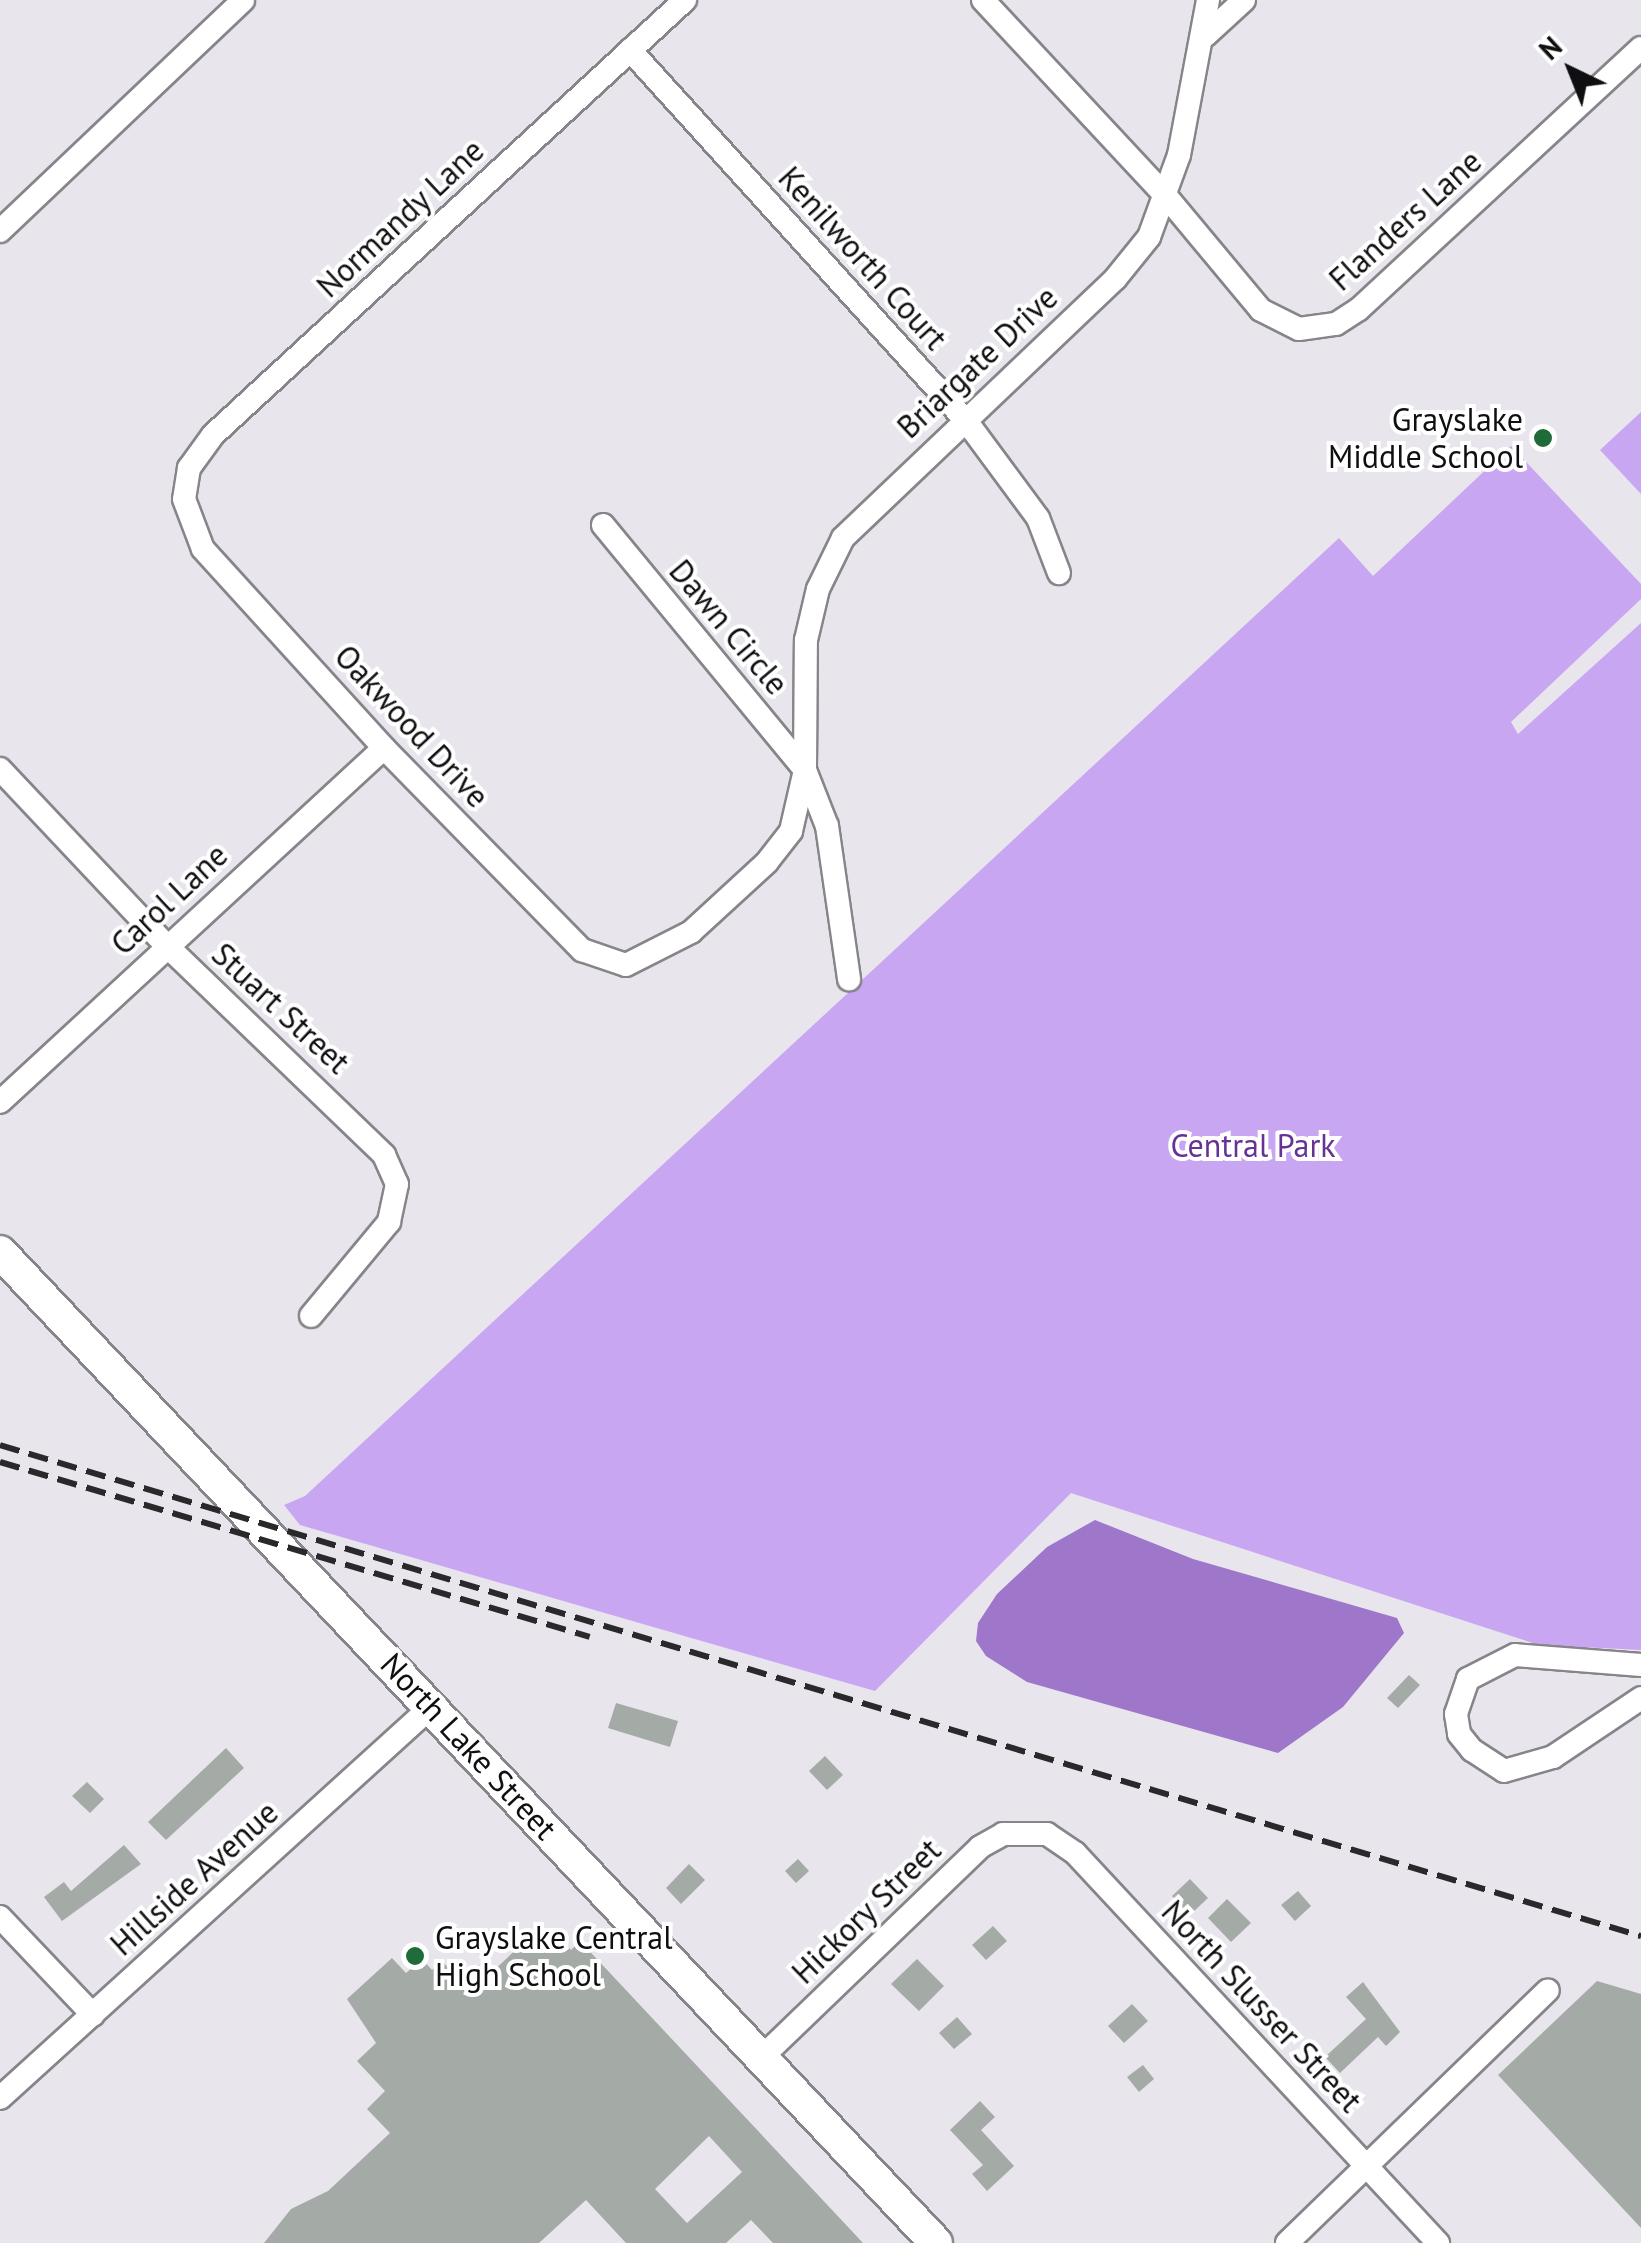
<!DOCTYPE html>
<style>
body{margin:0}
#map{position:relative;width:1641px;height:2243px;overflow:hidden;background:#e8e5ed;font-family:"PT Sans",sans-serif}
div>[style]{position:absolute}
.green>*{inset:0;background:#c9a6f2}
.water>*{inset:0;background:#9e76ca}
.building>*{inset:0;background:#a4aba6}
.roads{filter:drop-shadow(2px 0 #87848a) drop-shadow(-2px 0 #87848a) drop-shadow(0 2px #87848a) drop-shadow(0 -2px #87848a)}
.street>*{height:22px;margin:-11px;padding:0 11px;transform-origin:11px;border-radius:11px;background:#fff}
.secondary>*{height:32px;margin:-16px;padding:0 16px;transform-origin:16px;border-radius:16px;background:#fff}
.rail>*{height:6px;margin-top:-3px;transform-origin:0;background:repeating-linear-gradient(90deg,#29282b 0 20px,transparent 0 30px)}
.dots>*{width:28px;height:28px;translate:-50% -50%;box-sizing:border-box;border:5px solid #fff;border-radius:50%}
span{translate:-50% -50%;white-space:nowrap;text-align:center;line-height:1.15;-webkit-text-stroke:8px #fff;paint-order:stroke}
.street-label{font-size:32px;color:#0f0e11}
.poi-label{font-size:32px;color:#0f0e11}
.right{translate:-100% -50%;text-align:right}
.left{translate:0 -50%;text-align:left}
.park-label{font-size:32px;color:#663295}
.north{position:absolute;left:1521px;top:20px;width:100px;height:100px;-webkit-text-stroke:8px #fff;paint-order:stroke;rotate:317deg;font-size:28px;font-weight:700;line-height:40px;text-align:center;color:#0f0e11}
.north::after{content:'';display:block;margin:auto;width:35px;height:45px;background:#0f0e11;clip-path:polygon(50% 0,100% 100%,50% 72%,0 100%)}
</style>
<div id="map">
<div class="green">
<i style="clip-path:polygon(1641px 412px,1641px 494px,1600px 450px)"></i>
<i style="clip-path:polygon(1511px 446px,1641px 584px,1641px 599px,1511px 722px,1518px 734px,1641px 623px,1641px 1650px,1539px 1645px,1071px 1493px,875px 1691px,300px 1525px,284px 1505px,305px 1496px,1339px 538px,1373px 576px)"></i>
</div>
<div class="water">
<i style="clip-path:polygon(1095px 1520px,1193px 1559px,1397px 1618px,1404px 1633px,1343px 1707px,1278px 1753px,1027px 1682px,986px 1656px,976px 1641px,978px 1623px,997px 1594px,1047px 1547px)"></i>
</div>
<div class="building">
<i style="clip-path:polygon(1409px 1675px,1420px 1685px,1398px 1708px,1387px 1698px)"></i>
<i style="clip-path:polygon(616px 1703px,678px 1721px,670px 1747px,608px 1728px)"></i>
<i style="clip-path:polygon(226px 1748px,244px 1768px,166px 1840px,148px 1822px)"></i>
<i style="clip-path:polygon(825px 1756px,843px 1775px,827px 1790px,809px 1771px)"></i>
<i style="clip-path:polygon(87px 1782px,104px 1799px,90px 1813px,72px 1796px)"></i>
<i style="clip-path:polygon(124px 1845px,141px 1864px,62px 1921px,44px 1897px,64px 1882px,71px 1891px)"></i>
<i style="clip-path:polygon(798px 1859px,809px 1871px,796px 1883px,785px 1871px)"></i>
<i style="clip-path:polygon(689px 1864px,705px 1880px,681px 1904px,666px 1888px)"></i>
<i style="clip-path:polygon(1190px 1879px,1208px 1898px,1190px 1915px,1172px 1896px)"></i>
<i style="clip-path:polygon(1298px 1891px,1311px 1906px,1295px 1921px,1281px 1905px)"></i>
<i style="clip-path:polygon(1227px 1899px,1251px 1923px,1231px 1942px,1208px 1918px)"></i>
<i style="clip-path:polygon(993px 1926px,1007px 1941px,986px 1960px,972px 1945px)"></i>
<i style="clip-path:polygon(evenodd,553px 1930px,571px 1950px,580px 1941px,863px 2243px,773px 2243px,751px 2220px,726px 2243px,626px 2243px,586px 2200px,539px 2243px,264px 2243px,291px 2209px,328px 2191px,390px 2133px,367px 2109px,385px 2091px,357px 2061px,376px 2043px,347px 1999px,392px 1958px,406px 1973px,422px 1959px,432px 1970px,442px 1961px,452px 1972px,461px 1963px,470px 1973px,479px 1965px,489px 1975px,526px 1940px,533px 1948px,553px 1930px,709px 2136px,742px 2172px,687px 2223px,655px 2189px,709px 2136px)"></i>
<i style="clip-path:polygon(917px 1959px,944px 1986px,919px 2011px,891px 1984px)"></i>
<i style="clip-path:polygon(1597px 1981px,1641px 1994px,1641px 2228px,1498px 2075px)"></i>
<i style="clip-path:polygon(1363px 1982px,1400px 2032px,1386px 2046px,1378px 2037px,1340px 2073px,1325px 2057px,1366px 2019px,1346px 1997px)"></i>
<i style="clip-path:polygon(1132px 2004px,1148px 2021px,1124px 2043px,1108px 2026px)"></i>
<i style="clip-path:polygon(957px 2017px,972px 2034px,954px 2049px,939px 2033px)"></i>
<i style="clip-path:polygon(1143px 2065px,1154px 2079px,1139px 2092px,1127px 2077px)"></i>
<i style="clip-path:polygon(980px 2101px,995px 2117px,981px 2130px,1014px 2166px,987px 2191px,972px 2174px,983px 2165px,950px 2130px)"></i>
</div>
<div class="roads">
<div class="street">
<i style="left:685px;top:0;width:642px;rotate:137.34deg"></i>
<i style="left:213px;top:435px;width:41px;rotate:126deg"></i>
<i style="left:189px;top:468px;width:31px;rotate:99deg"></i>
<i style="left:184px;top:499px;width:53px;rotate:69.2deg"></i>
<i style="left:203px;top:549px;width:269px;rotate:47.7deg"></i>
<i style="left:384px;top:748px;width:283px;rotate:45.6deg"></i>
<i style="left:582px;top:950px;width:46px;rotate:18.8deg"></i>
<i style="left:626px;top:965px;width:73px;rotate:-26.9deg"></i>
<i style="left:691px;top:932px;width:103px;rotate:-42.6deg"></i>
<i style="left:767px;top:862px;width:39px;rotate:-52deg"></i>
<i style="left:791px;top:831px;width:63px;rotate:-77.1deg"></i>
<i style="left:805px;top:770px;width:130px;rotate:-89.6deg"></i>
<i style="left:806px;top:640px;width:52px;rotate:-76.8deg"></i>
<i style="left:818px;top:589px;width:57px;rotate:-63.9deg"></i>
<i style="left:843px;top:538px;width:376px;rotate:-43.6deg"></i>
<i style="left:1115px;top:279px;width:54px;rotate:-51deg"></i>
<i style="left:1149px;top:237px;width:87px;rotate:-69.9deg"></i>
<i style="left:1179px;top:155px;width:158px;rotate:-79.4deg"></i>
<i style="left:983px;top:0;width:268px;rotate:47deg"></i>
<i style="left:1166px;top:196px;width:148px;rotate:50.2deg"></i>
<i style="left:1261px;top:310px;width:42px;rotate:26.6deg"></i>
<i style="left:1299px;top:329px;width:37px;rotate:-8deg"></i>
<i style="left:1336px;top:324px;width:27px;rotate:-33deg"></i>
<i style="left:1359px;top:309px;width:384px;rotate:-42.8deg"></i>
<i style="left:1205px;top:36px;width:53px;rotate:-42.7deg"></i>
<i style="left:630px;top:50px;width:497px;rotate:47.8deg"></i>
<i style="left:964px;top:418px;width:124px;rotate:53.5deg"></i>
<i style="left:1038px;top:518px;width:59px;rotate:69.1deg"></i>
<i style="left:0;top:231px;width:335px;rotate:-43.5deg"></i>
<i style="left:603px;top:525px;width:318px;rotate:50.5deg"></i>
<i style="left:805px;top:770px;width:60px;rotate:68.6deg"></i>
<i style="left:827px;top:826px;width:155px;rotate:81.8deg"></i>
<i style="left:0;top:769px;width:242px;rotate:46.7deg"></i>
<i style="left:166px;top:945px;width:303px;rotate:43.9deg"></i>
<i style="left:384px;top:1155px;width:32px;rotate:66deg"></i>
<i style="left:397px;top:1184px;width:39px;rotate:102deg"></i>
<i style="left:389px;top:1222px;width:122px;rotate:129.7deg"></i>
<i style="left:0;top:1102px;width:522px;rotate:-42.67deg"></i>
<i style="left:1641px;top:1665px;width:126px;rotate:-175.5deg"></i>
<i style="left:1515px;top:1655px;width:53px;rotate:152.9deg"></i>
<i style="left:1468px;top:1679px;width:37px;rotate:109deg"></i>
<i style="left:1456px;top:1714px;width:20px;rotate:81deg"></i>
<i style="left:1459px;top:1734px;width:21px;rotate:51deg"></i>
<i style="left:1472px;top:1750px;width:38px;rotate:33deg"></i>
<i style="left:1504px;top:1771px;width:51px;rotate:-15.9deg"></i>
<i style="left:1553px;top:1757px;width:106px;rotate:-33.8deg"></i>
<i style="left:0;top:1917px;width:135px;rotate:46.5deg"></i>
<i style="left:761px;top:2058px;width:304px;rotate:-43.9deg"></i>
<i style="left:980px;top:1847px;width:26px;rotate:-29deg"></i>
<i style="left:1003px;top:1834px;width:44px"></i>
<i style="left:1047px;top:1834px;width:34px;rotate:34deg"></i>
<i style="left:1075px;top:1853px;width:533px;rotate:47.05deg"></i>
<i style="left:0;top:2098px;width:583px;rotate:-42.22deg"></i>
<i style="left:1287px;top:2243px;width:363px;rotate:-44.1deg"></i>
</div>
<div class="secondary">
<i style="left:0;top:1252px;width:1363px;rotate:46.63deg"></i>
</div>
</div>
<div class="rail">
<i style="left:0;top:1445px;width:1713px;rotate:16.66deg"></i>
<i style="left:0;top:1462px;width:615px;rotate:16.52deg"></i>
</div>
<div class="dots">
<i style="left:1543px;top:438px;background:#1f6b39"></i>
<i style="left:415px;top:1956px;background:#1f6b39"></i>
</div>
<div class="street-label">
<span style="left:400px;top:218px;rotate:-43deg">Normandy Lane</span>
<span style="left:1405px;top:220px;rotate:-42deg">Flanders Lane</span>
<span style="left:863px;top:258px;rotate:48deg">Kenilworth Court</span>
<span style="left:977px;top:362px;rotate:-43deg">Briargate Drive</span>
<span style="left:729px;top:627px;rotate:50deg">Dawn Circle</span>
<span style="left:412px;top:726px;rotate:47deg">Oakwood Drive</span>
<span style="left:169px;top:899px;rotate:-43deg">Carol Lane</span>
<span style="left:281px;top:1008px;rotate:43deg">Stuart Street</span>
<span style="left:469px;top:1746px;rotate:47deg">North Lake Street</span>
<span style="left:194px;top:1878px;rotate:-42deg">Hillside Avenue</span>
<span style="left:866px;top:1911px;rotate:-44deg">Hickory Street</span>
<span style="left:1262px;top:2006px;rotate:47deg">North Slusser Street</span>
</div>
<div class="poi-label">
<span class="right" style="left:1523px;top:438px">Grayslake<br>Middle School</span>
<span class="left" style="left:435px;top:1956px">Grayslake Central<br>High School</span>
</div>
<div class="park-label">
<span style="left:1253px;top:1145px">Central Park</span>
</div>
<div class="north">N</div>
</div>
